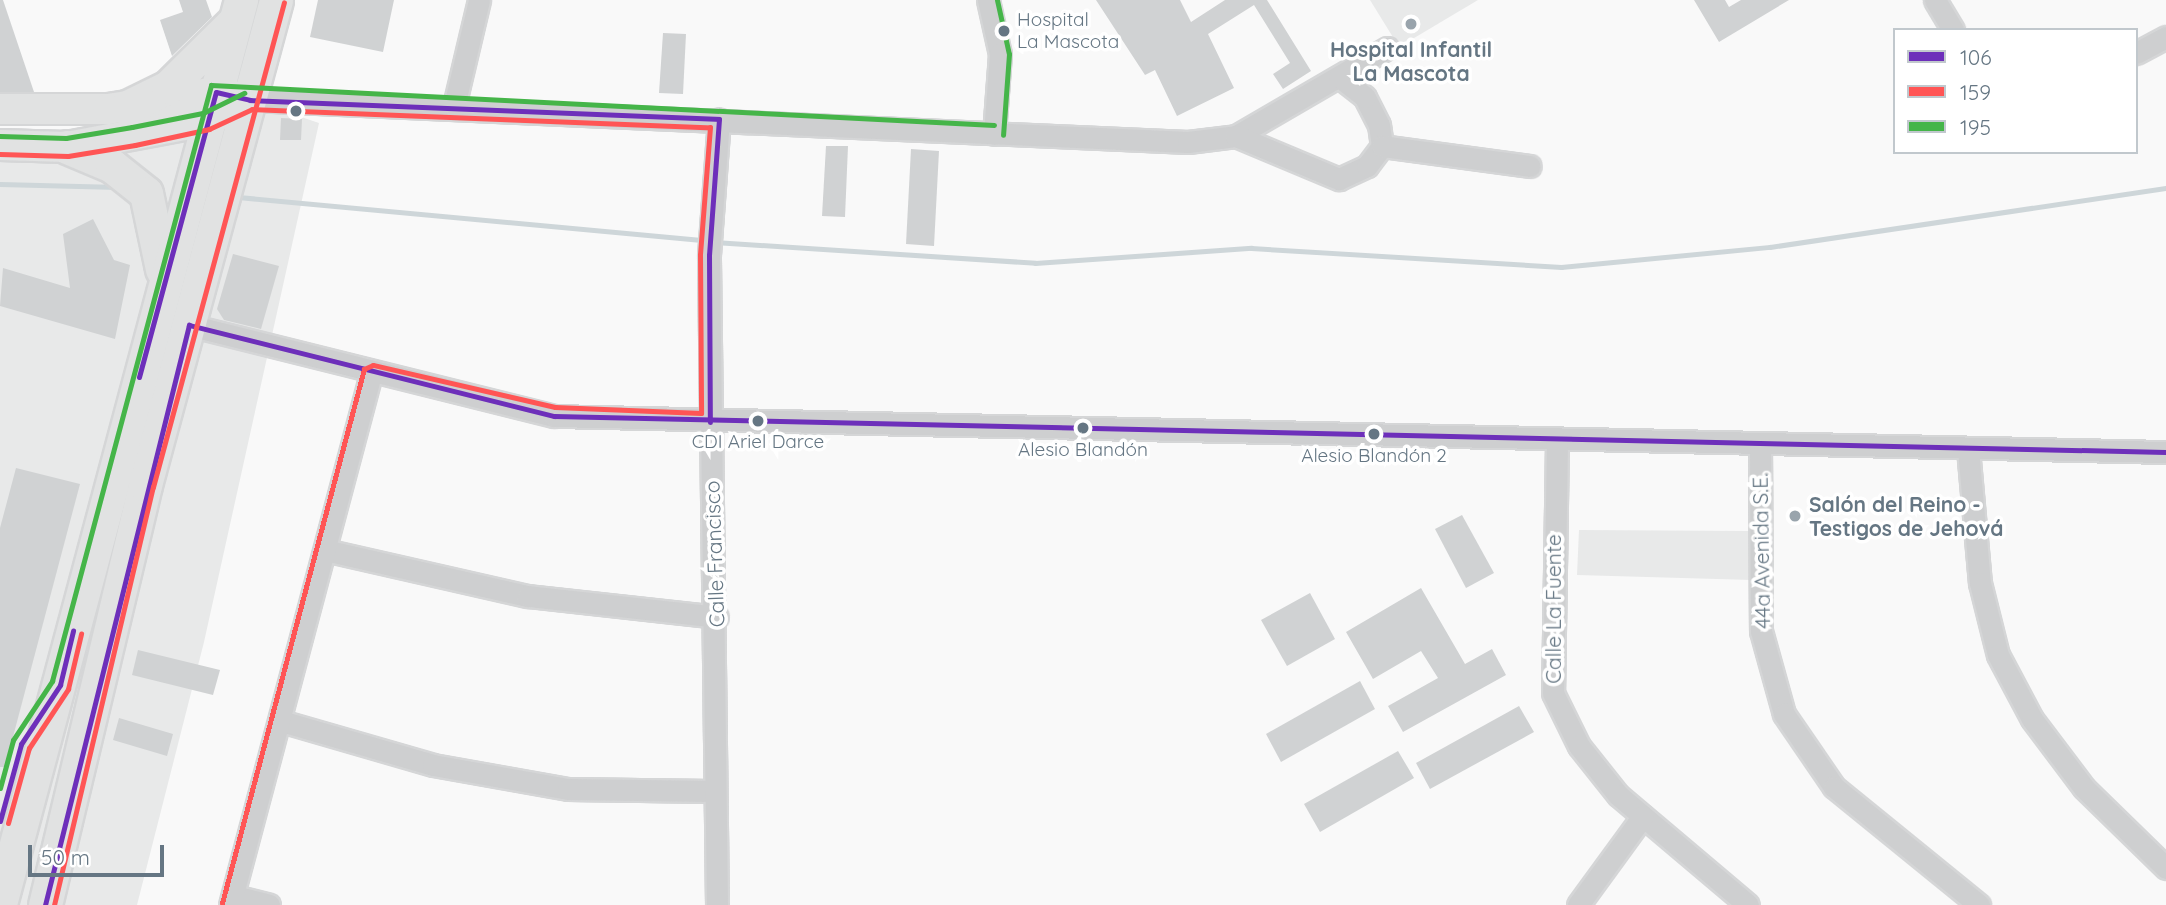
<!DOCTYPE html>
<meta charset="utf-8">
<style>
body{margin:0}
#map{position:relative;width:2166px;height:905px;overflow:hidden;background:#f9f9f9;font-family:Quicksand,sans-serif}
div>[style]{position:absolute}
.built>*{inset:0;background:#e8e9e9}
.stream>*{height:5px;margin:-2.5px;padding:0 2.5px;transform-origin:2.5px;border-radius:2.5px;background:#ced6d9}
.building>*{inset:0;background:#d0d2d3}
.roads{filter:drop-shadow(2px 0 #d5d6d7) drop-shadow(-2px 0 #d5d6d7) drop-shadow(0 2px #d5d6d7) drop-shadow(0 -2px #d5d6d7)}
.minor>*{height:21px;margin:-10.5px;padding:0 10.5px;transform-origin:10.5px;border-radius:10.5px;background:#cecfd0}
.secondary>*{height:30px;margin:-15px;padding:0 15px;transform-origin:15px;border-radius:15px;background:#e1e2e2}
.primary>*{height:33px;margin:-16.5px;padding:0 16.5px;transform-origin:16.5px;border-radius:16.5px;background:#e1e2e2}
.bus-1>*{height:5px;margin:-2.5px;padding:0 2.5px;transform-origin:2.5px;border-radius:2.5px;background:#6d2fba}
.bus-2>*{height:5px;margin:-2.5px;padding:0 2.5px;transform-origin:2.5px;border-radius:2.5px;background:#f55}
.bus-3>*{height:5px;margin:-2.5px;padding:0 2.5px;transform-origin:2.5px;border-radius:2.5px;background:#45b549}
.dots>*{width:19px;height:19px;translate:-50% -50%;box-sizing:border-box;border:4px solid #fff;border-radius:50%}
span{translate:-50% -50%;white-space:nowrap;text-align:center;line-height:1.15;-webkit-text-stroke:7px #fff;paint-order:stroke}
.bus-label{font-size:19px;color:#657683}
.left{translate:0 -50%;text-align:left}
.poi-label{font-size:21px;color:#657683;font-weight:700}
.street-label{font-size:21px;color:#657683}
.legend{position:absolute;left:1893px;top:28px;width:245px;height:126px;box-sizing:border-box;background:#fff;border:2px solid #c1c8cd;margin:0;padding:9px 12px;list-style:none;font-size:21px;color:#657683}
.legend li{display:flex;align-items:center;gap:14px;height:35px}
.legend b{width:35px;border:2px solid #c1c8cd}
.scale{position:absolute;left:28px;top:845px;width:136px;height:32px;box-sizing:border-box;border:4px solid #657683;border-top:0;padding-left:9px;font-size:21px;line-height:24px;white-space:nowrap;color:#657683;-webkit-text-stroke:5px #fff;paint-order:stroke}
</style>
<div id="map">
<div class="built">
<i style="clip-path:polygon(1370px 0,1478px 0,1399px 47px)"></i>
<i style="clip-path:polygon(250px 100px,319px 123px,204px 642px,137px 905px,0 905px,0 144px)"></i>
<i style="clip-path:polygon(1579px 530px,1749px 531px,1752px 580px,1577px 575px)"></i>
</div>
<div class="stream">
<i style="left:0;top:184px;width:118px;rotate:1.5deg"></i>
<i style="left:238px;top:197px;width:468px;rotate:5.3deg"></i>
<i style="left:714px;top:242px;width:322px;rotate:3.7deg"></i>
<i style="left:1035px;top:263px;width:217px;rotate:-4deg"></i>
<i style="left:1251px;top:248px;width:311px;rotate:3.5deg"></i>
<i style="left:1561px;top:267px;width:210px;rotate:-5.5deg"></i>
<i style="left:1770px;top:247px;width:400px;rotate:-8.5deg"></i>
</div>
<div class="building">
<i style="clip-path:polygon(0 0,3px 0,34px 92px,0 92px)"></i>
<i style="clip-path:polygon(179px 0,206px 0,212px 17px,172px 56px,160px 20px,183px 12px)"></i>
<i style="clip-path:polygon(318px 0,394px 0,383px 52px,310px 37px)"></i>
<i style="clip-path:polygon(1096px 0,1180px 0,1191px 22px,1225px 0,1267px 0,1311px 71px,1283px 89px,1273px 74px,1290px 63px,1254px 5px,1208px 34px,1234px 88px,1177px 116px,1155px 70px,1145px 75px)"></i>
<i style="clip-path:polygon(1694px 0,1725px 0,1729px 7px,1741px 0,1789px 0,1719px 42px)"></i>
<i style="clip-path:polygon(663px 33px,686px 34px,683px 94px,659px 93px)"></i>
<i style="clip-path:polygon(281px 118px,302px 119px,301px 140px,280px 140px)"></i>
<i style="clip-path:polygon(826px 146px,848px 146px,845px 217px,822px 216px)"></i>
<i style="clip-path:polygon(911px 149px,939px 151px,934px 246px,906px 244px)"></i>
<i style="clip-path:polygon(93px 219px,114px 260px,130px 265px,115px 339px,0 306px,3px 268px,70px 288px,63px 234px)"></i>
<i style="clip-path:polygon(233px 254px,279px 266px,261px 329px,224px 320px,217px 309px)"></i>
<i style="clip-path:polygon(16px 468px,80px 484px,5px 767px,0 767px,0 528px)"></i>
<i style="clip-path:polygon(1462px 515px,1494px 573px,1466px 588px,1435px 529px)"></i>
<i style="clip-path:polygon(1421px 588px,1465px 664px,1492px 649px,1506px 675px,1403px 732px,1388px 706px,1438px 678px,1421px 651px,1373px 679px,1346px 632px)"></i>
<i style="clip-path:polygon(1310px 593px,1335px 639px,1287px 666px,1261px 620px)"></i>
<i style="clip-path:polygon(138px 650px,220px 670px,213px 695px,132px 675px)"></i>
<i style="clip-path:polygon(1360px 681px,1375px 709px,1281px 762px,1266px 734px)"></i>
<i style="clip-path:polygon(1519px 706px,1534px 732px,1430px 789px,1416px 763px)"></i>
<i style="clip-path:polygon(119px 718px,173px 734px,167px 756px,113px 740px)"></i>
<i style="clip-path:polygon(1398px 751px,1414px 778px,1320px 832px,1304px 804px)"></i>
</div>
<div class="roads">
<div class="minor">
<i style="left:988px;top:0;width:55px;rotate:77.5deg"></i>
<i style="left:1000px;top:54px;width:80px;rotate:94.3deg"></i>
<i style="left:1935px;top:0;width:35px;rotate:59deg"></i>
<i style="left:2136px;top:53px;width:34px;rotate:-28deg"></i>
<i style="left:250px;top:100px;width:939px;rotate:2.56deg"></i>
<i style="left:1188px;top:142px;width:48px;rotate:-7.1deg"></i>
<i style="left:1236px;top:136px;width:175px;rotate:-30.2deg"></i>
<i style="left:454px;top:106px;width:109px;rotate:-76.7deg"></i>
<i style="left:1236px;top:136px;width:112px;rotate:22.7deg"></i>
<i style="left:1339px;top:179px;width:31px;rotate:-25deg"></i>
<i style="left:1367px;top:166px;width:25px;rotate:-53deg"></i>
<i style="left:1382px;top:146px;width:21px;rotate:-98deg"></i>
<i style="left:1379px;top:125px;width:31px;rotate:-117deg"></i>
<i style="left:1365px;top:97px;width:33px;rotate:-142deg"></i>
<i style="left:1382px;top:146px;width:149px;rotate:7.7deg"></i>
<i style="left:189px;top:325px;width:376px;rotate:14deg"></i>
<i style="left:554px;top:416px;width:1612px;rotate:1.28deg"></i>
<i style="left:1557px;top:442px;width:251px;rotate:90.9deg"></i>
<i style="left:1553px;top:693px;width:59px;rotate:63.9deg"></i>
<i style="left:1579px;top:746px;width:63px;rotate:51.5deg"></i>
<i style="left:1618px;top:795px;width:170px;rotate:40.2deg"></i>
<i style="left:1760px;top:445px;width:186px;rotate:89.7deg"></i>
<i style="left:1761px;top:631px;width:86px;rotate:74.5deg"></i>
<i style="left:1784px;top:714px;width:88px;rotate:55.6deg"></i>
<i style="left:1834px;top:787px;width:187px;rotate:39.1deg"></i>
<i style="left:1968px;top:449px;width:135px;rotate:84.9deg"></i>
<i style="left:1980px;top:583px;width:74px;rotate:76deg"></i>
<i style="left:1998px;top:655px;width:72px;rotate:62deg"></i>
<i style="left:2032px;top:719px;width:86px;rotate:53deg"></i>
<i style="left:2084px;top:788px;width:115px;rotate:44.3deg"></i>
<i style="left:325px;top:550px;width:208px;rotate:12.8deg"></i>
<i style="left:528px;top:596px;width:190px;rotate:6.3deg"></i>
<i style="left:281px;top:721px;width:158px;rotate:16.1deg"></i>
<i style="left:433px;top:765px;width:137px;rotate:10.1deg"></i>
<i style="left:568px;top:789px;width:144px;rotate:0.8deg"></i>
<i style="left:234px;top:896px;width:36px;rotate:14deg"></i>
<i style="left:230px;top:905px;width:549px;rotate:-75.13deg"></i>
<i style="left:717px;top:905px;width:650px;rotate:-90.71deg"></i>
<i style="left:709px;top:255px;width:136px;rotate:-85.8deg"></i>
<i style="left:1578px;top:905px;width:110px;rotate:-53.9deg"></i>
</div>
<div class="secondary">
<i style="left:0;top:109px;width:108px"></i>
<i style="left:108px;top:109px;width:109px;rotate:-8.9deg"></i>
<i style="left:216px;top:92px;width:21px;rotate:14deg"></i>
<i style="left:0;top:145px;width:67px;rotate:1.7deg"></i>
<i style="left:67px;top:147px;width:141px;rotate:-10.6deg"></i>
<i style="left:206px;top:121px;width:25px;rotate:-26deg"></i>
</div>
<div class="primary">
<i style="left:127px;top:107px;width:46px;rotate:-26deg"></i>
<i style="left:168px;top:87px;width:91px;rotate:-44.6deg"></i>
<i style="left:67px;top:147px;width:49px;rotate:22.9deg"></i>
<i style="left:112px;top:166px;width:43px;rotate:38.5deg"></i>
<i style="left:146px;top:193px;width:78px;rotate:78.1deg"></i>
<i style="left:0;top:904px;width:936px;rotate:-75.07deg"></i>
<i style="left:45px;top:905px;width:432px;rotate:-76.6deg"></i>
<i style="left:145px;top:485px;width:502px;rotate:-74.88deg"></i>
</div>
</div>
<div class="bus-1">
<i style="left:139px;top:377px;width:295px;rotate:-74.9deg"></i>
<i style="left:216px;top:92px;width:35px;rotate:13deg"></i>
<i style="left:250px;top:100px;width:469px;rotate:2.3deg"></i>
<i style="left:719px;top:119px;width:136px;rotate:94.2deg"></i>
<i style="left:709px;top:255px;width:167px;rotate:89.7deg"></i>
<i style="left:0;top:821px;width:80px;rotate:-74.7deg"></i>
<i style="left:21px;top:744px;width:71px;rotate:-56.5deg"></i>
<i style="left:60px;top:685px;width:56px;rotate:-76.5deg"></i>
<i style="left:45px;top:905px;width:598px;rotate:-76.06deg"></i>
<i style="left:189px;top:325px;width:376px;rotate:14deg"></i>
<i style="left:554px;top:416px;width:1612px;rotate:1.28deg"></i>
</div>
<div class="bus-2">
<i style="left:0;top:154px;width:68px;rotate:1.7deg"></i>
<i style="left:68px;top:156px;width:68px;rotate:-9.3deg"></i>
<i style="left:135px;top:145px;width:76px;rotate:-12.2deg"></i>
<i style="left:209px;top:129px;width:47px;rotate:-24.9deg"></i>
<i style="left:252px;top:109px;width:458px;rotate:2.3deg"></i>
<i style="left:710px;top:127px;width:128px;rotate:94.5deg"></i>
<i style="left:700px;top:255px;width:158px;rotate:89.6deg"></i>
<i style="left:701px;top:413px;width:146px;rotate:-177.6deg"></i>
<i style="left:555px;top:407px;width:187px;rotate:-167deg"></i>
<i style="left:373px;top:365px;width:10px;rotate:156deg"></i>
<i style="left:364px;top:369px;width:553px;rotate:104.89deg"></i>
<i style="left:8px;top:823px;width:78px;rotate:-74.4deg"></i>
<i style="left:29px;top:748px;width:71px;rotate:-56.5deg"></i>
<i style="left:68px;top:689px;width:57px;rotate:-76.7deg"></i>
<i style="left:54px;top:905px;width:430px;rotate:-76.7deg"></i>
<i style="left:153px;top:487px;width:502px;rotate:-74.88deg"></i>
</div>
<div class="bus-3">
<i style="left:997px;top:0;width:55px;rotate:77.5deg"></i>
<i style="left:1009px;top:54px;width:81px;rotate:94.2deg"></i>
<i style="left:0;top:136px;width:66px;rotate:1.7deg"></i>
<i style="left:66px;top:138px;width:67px;rotate:-9.5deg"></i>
<i style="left:132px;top:127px;width:72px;rotate:-11.2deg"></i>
<i style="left:203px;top:113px;width:46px;rotate:-26deg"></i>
<i style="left:0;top:788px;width:50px;rotate:-74.8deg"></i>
<i style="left:13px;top:740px;width:71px;rotate:-56.5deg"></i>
<i style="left:52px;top:681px;width:617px;rotate:-75.06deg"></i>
<i style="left:211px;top:85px;width:784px;rotate:2.92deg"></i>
</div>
<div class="dots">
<i style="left:1411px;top:24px;background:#99a4ac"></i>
<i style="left:1004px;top:31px;background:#657683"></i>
<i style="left:296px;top:111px;background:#657683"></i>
<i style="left:758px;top:421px;background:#657683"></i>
<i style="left:1083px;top:428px;background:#657683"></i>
<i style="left:1374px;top:434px;background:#657683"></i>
<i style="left:1795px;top:516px;background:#99a4ac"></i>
</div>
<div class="bus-label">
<span class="left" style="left:1017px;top:31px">Hospital<br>La Mascota</span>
<span style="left:758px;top:442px">CDI Ariel Darce</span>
<span style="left:1083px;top:450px">Alesio Blandón</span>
<span style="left:1374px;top:456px">Alesio Blandón 2</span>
</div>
<div class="poi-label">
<span style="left:1411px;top:61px">Hospital Infantil<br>La Mascota</span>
<span class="left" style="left:1809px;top:516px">Salón del Reino -<br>Testigos de Jehová</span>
</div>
<div class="street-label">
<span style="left:1761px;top:551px;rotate:-91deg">44a Avenida S.E.</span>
<span style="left:714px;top:554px;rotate:-92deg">Calle Francisco</span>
<span style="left:1553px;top:609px;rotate:-90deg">Calle La Fuente</span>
</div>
<ul class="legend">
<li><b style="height:9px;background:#6d2fba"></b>106</li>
<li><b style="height:9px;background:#f55"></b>159</li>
<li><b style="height:9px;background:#45b549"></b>195</li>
</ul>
<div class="scale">50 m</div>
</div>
